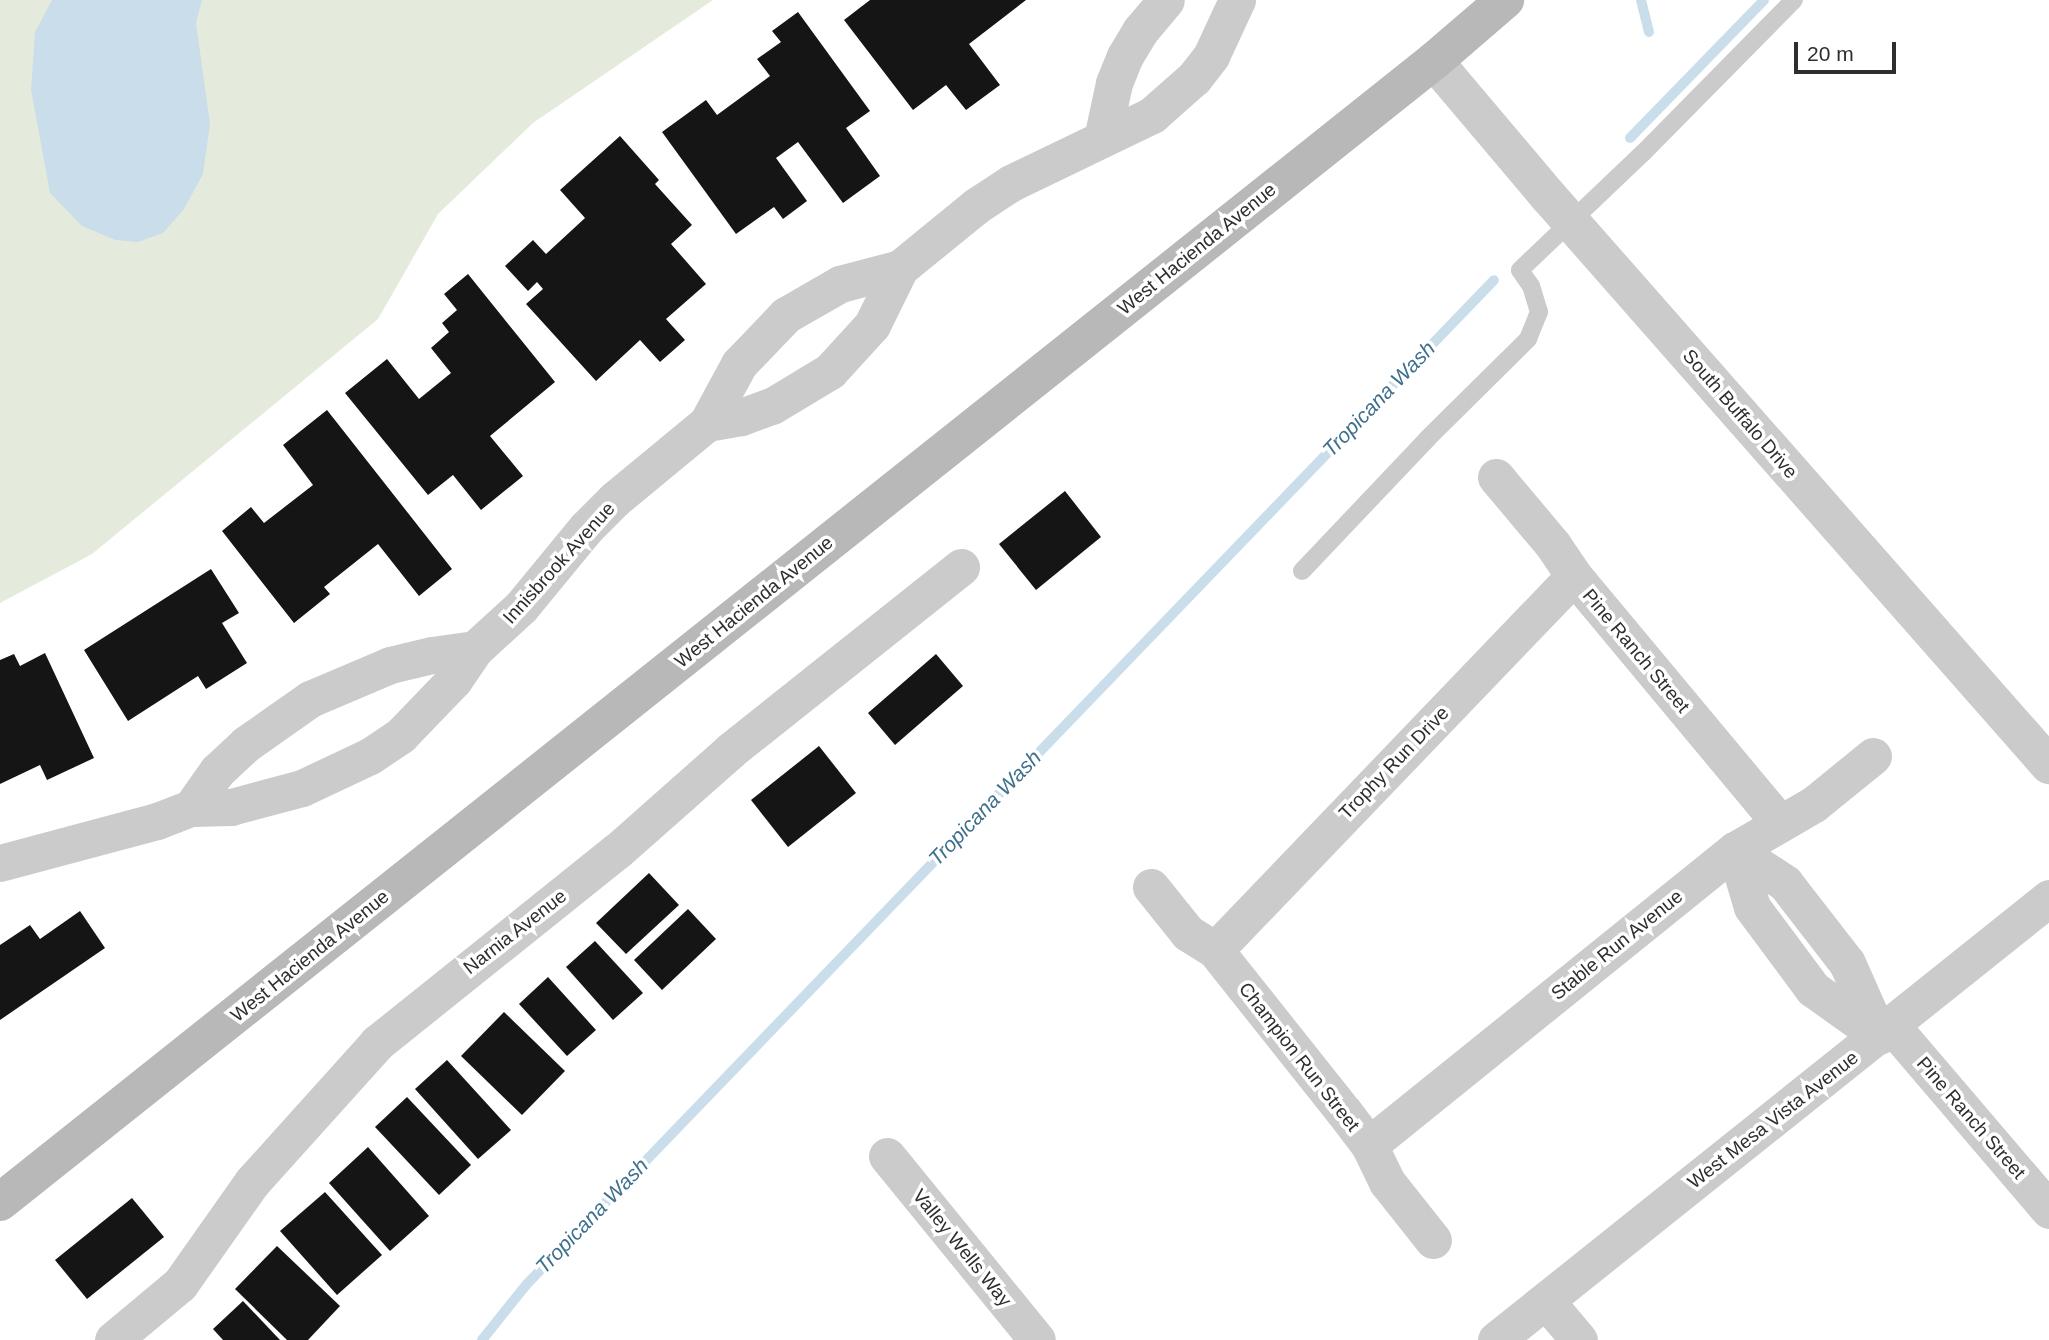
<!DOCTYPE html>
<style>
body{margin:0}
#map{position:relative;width:2049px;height:1340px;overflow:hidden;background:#fff;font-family:Arial,sans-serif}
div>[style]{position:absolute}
.green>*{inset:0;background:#e4ebdc}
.water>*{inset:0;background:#c9deea}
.stream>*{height:10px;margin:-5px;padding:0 5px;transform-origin:5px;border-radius:5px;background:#c9deea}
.building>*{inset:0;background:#151515}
.service>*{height:18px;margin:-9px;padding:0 9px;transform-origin:9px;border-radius:9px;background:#cbcbcb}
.minor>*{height:37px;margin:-18.5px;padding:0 18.5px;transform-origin:18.5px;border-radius:18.5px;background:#cbcbcb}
.tertiary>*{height:38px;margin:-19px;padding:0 19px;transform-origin:19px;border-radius:19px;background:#cbcbcb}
.secondary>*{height:38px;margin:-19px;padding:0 19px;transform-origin:19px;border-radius:19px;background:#b8b8b8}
span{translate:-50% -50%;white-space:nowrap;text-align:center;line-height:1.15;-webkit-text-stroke:7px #fff;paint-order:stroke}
.street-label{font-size:19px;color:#2e2e2e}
.water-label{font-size:21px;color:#3f708d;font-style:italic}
.scale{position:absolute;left:1794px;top:42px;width:102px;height:32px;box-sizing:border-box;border:4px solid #2e2e2e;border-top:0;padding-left:9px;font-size:21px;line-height:24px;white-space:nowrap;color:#2e2e2e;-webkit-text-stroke:5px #fff;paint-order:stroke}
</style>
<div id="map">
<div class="green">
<i style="clip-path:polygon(0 0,713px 0,533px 123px,438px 214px,378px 319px,92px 554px,0 603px)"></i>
</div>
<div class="water">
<i style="clip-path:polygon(52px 0,202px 0,196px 23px,210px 124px,203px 174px,184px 209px,163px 233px,138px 242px,115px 240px,82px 226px,50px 193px,31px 90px,35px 32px)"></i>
</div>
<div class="stream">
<i style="left:1641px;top:0;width:33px;rotate:76deg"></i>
<i style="left:1630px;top:138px;width:192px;rotate:-45.8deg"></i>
<i style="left:482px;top:1340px;width:70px;rotate:-51.3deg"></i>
<i style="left:526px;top:1285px;width:1395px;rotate:-46.07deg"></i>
</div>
<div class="building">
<i style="clip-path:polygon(870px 0,1026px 0,969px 44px,1000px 85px,966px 110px,946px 85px,913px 110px,844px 20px)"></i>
<i style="clip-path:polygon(798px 12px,870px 111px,846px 128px,880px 176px,843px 203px,798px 142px,776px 158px,807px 201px,783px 219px,774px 207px,736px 234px,662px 132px,706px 100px,717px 115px,770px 76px,757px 59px,781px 42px,772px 31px)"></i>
<i style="clip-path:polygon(620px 136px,659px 180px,655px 184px,692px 225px,671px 244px,706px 284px,666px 319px,685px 340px,660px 362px,640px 340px,596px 381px,526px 304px,543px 289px,537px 282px,528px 291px,505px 266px,533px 240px,546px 254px,585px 218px,560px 190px)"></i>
<i style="clip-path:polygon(468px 274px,555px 382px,490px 436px,523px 476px,481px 510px,453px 475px,428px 495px,345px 393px,387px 359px,419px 399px,451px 373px,431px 348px,449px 332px,442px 323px,457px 310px,444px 294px)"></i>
<i style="clip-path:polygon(327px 410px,452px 569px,419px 596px,378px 544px,324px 587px,330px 594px,294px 623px,222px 531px,251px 507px,264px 523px,313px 485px,283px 445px)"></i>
<i style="clip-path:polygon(1065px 491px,1101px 537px,1036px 590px,999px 544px)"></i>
<i style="clip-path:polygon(211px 569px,239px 613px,222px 623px,247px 663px,206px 689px,198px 676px,128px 721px,84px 650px)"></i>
<i style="clip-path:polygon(45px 653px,94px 758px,47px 780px,40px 765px,0 784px,0 660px,14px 654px,20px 666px)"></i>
<i style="clip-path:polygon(936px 654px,963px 686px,895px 745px,868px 713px)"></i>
<i style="clip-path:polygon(819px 746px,856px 793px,788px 847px,751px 800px)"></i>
<i style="clip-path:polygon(649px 873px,679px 905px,626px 954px,596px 923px)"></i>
<i style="clip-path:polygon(688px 909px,716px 939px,662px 990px,634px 960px)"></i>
<i style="clip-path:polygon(80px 911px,105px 948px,0 1020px,0 945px,30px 925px,40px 939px)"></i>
<i style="clip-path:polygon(595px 941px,643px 993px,613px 1020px,566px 967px)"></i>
<i style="clip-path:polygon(548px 977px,596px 1030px,567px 1056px,519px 1004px)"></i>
<i style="clip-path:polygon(504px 1012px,565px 1071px,522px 1115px,461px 1056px)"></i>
<i style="clip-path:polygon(447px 1060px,511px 1130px,478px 1159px,415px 1089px)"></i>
<i style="clip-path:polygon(407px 1097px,471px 1165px,439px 1195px,375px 1127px)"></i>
<i style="clip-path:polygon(368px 1147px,429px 1216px,390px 1251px,329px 1183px)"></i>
<i style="clip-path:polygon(325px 1192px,382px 1255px,337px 1295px,280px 1231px)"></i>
<i style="clip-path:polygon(132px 1198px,164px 1237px,87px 1299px,55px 1260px)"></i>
<i style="clip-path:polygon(277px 1246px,340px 1306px,308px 1340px,287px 1340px,235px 1289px)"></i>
<i style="clip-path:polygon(243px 1301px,280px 1340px,223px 1340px,213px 1329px)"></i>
</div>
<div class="service">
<i style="left:1302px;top:571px;width:183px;rotate:-46.5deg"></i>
<i style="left:1428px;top:438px;width:141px;rotate:-44.7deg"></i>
<i style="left:1528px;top:339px;width:29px;rotate:-68deg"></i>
<i style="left:1539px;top:312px;width:27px;rotate:-107deg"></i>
<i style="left:1531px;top:286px;width:19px;rotate:-125deg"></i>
<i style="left:1520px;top:270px;width:170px;rotate:-43.6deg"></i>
<i style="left:1643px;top:153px;width:215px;rotate:-45.4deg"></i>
</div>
<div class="minor">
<i style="left:1102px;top:139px;width:57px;rotate:-77.9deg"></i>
<i style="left:1114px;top:83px;width:29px;rotate:-68deg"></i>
<i style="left:1125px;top:56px;width:29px;rotate:-59deg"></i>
<i style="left:1140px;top:31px;width:40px;rotate:-50deg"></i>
<i style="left:707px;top:423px;width:35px;rotate:-10deg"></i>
<i style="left:741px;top:417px;width:33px;rotate:-20deg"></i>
<i style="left:772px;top:406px;width:68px;rotate:-31.1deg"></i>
<i style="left:830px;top:371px;width:62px;rotate:-47.6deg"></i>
<i style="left:872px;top:325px;width:64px;rotate:-63.8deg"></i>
<i style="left:1496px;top:477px;width:89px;rotate:50deg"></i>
<i style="left:1553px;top:545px;width:37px;rotate:56deg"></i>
<i style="left:1574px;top:576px;width:322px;rotate:50.2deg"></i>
<i style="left:191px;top:808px;width:45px;rotate:-54.9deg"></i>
<i style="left:217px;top:771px;width:40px;rotate:-43deg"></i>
<i style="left:246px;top:744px;width:78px;rotate:-35.1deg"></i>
<i style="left:310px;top:699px;width:87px;rotate:-23deg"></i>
<i style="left:390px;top:665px;width:43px;rotate:-13.4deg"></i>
<i style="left:432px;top:655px;width:43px;rotate:-7.9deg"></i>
<i style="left:1735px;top:850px;width:59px;rotate:73.4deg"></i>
<i style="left:1752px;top:907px;width:102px;rotate:53.4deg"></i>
<i style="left:1813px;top:989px;width:81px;rotate:35.5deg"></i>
<i style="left:1735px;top:850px;width:60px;rotate:33.4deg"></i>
<i style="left:1785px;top:883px;width:101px;rotate:52.2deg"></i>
<i style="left:1847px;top:963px;width:79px;rotate:66deg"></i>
<i style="left:0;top:863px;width:163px;rotate:-15deg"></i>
<i style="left:157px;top:821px;width:36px;rotate:-21deg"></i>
<i style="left:191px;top:808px;width:40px;rotate:-1.4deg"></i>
<i style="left:231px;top:807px;width:73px;rotate:-15deg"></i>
<i style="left:302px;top:788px;width:75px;rotate:-25.2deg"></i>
<i style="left:370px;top:756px;width:37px;rotate:-34deg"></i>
<i style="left:401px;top:735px;width:76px;rotate:-46.1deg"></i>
<i style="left:454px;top:680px;width:37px;rotate:-56deg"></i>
<i style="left:475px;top:649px;width:62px;rotate:-42.4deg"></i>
<i style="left:521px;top:607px;width:102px;rotate:-50.6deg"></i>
<i style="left:586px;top:528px;width:41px;rotate:-45deg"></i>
<i style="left:615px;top:499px;width:119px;rotate:-39.6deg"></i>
<i style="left:707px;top:423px;width:67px;rotate:-61.5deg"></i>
<i style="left:739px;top:364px;width:68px;rotate:-46.2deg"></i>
<i style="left:786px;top:315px;width:62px;rotate:-29.9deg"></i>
<i style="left:840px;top:284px;width:62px;rotate:-14.9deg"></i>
<i style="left:900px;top:268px;width:98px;rotate:-39.2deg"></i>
<i style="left:976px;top:206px;width:42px;rotate:-33.3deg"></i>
<i style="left:1011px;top:183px;width:157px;rotate:-25.7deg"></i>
<i style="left:1152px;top:115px;width:56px;rotate:-41.4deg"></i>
<i style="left:1194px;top:78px;width:28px;rotate:-52deg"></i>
<i style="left:1211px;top:56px;width:62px;rotate:-65.1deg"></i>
<i style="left:1151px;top:887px;width:59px;rotate:51.2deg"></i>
<i style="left:1188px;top:933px;width:32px;rotate:32deg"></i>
<i style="left:1215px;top:950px;width:207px;rotate:51.5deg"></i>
<i style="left:1344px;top:1112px;width:41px;rotate:52.9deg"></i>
<i style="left:1369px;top:1145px;width:41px;rotate:64.1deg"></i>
<i style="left:1387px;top:1182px;width:74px;rotate:51.6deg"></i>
<i style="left:1215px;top:950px;width:518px;rotate:-46.17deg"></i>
<i style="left:1892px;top:1026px;width:242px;rotate:49.5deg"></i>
<i style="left:1369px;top:1145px;width:470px;rotate:-38.9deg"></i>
<i style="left:1735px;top:850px;width:91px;rotate:-30.2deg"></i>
<i style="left:1814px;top:804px;width:76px;rotate:-39.1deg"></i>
<i style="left:887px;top:1156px;width:237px;rotate:50.8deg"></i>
<i style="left:1546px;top:1301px;width:51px;rotate:49.8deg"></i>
<i style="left:113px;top:1340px;width:87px;rotate:-39.9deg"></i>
<i style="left:180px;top:1284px;width:125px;rotate:-54.8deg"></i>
<i style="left:252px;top:1182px;width:187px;rotate:-48deg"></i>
<i style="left:377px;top:1043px;width:307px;rotate:-38.7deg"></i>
<i style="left:617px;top:851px;width:152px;rotate:-41.5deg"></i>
<i style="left:731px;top:750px;width:294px;rotate:-38.5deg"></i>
<i style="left:1496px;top:1340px;width:708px;rotate:-38.63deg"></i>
</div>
<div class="tertiary">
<i style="left:1434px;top:61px;width:178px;rotate:49.8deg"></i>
<i style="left:1549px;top:197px;width:757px;rotate:48.64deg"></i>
</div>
<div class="secondary">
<i style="left:0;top:1202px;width:1833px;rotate:-38.51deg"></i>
<i style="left:1434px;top:61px;width:94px;rotate:-40.7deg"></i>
</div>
<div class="street-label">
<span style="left:1197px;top:249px;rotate:-39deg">West Hacienda Avenue</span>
<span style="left:1740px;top:414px;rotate:49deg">South Buffalo Drive</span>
<span style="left:559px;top:563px;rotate:-48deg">Innisbrook Avenue</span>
<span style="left:754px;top:602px;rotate:-39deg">West Hacienda Avenue</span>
<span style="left:1636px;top:651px;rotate:50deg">Pine Ranch Street</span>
<span style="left:1394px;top:763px;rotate:-46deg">Trophy Run Drive</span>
<span style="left:515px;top:932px;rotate:-38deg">Narnia Avenue</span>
<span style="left:1617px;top:945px;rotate:-39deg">Stable Run Avenue</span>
<span style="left:310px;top:956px;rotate:-39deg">West Hacienda Avenue</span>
<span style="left:1299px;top:1057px;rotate:52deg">Champion Run Street</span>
<span style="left:1971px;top:1118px;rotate:49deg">Pine Ranch Street</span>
<span style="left:1773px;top:1120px;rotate:-38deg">West Mesa Vista Avenue</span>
<span style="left:962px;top:1248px;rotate:51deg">Valley Wells Way</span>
</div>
<div class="water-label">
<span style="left:1379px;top:399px;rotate:-46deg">Tropicana Wash</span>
<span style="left:985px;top:808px;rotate:-46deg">Tropicana Wash</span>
<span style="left:592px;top:1216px;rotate:-46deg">Tropicana Wash</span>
</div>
<div class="scale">20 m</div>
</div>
